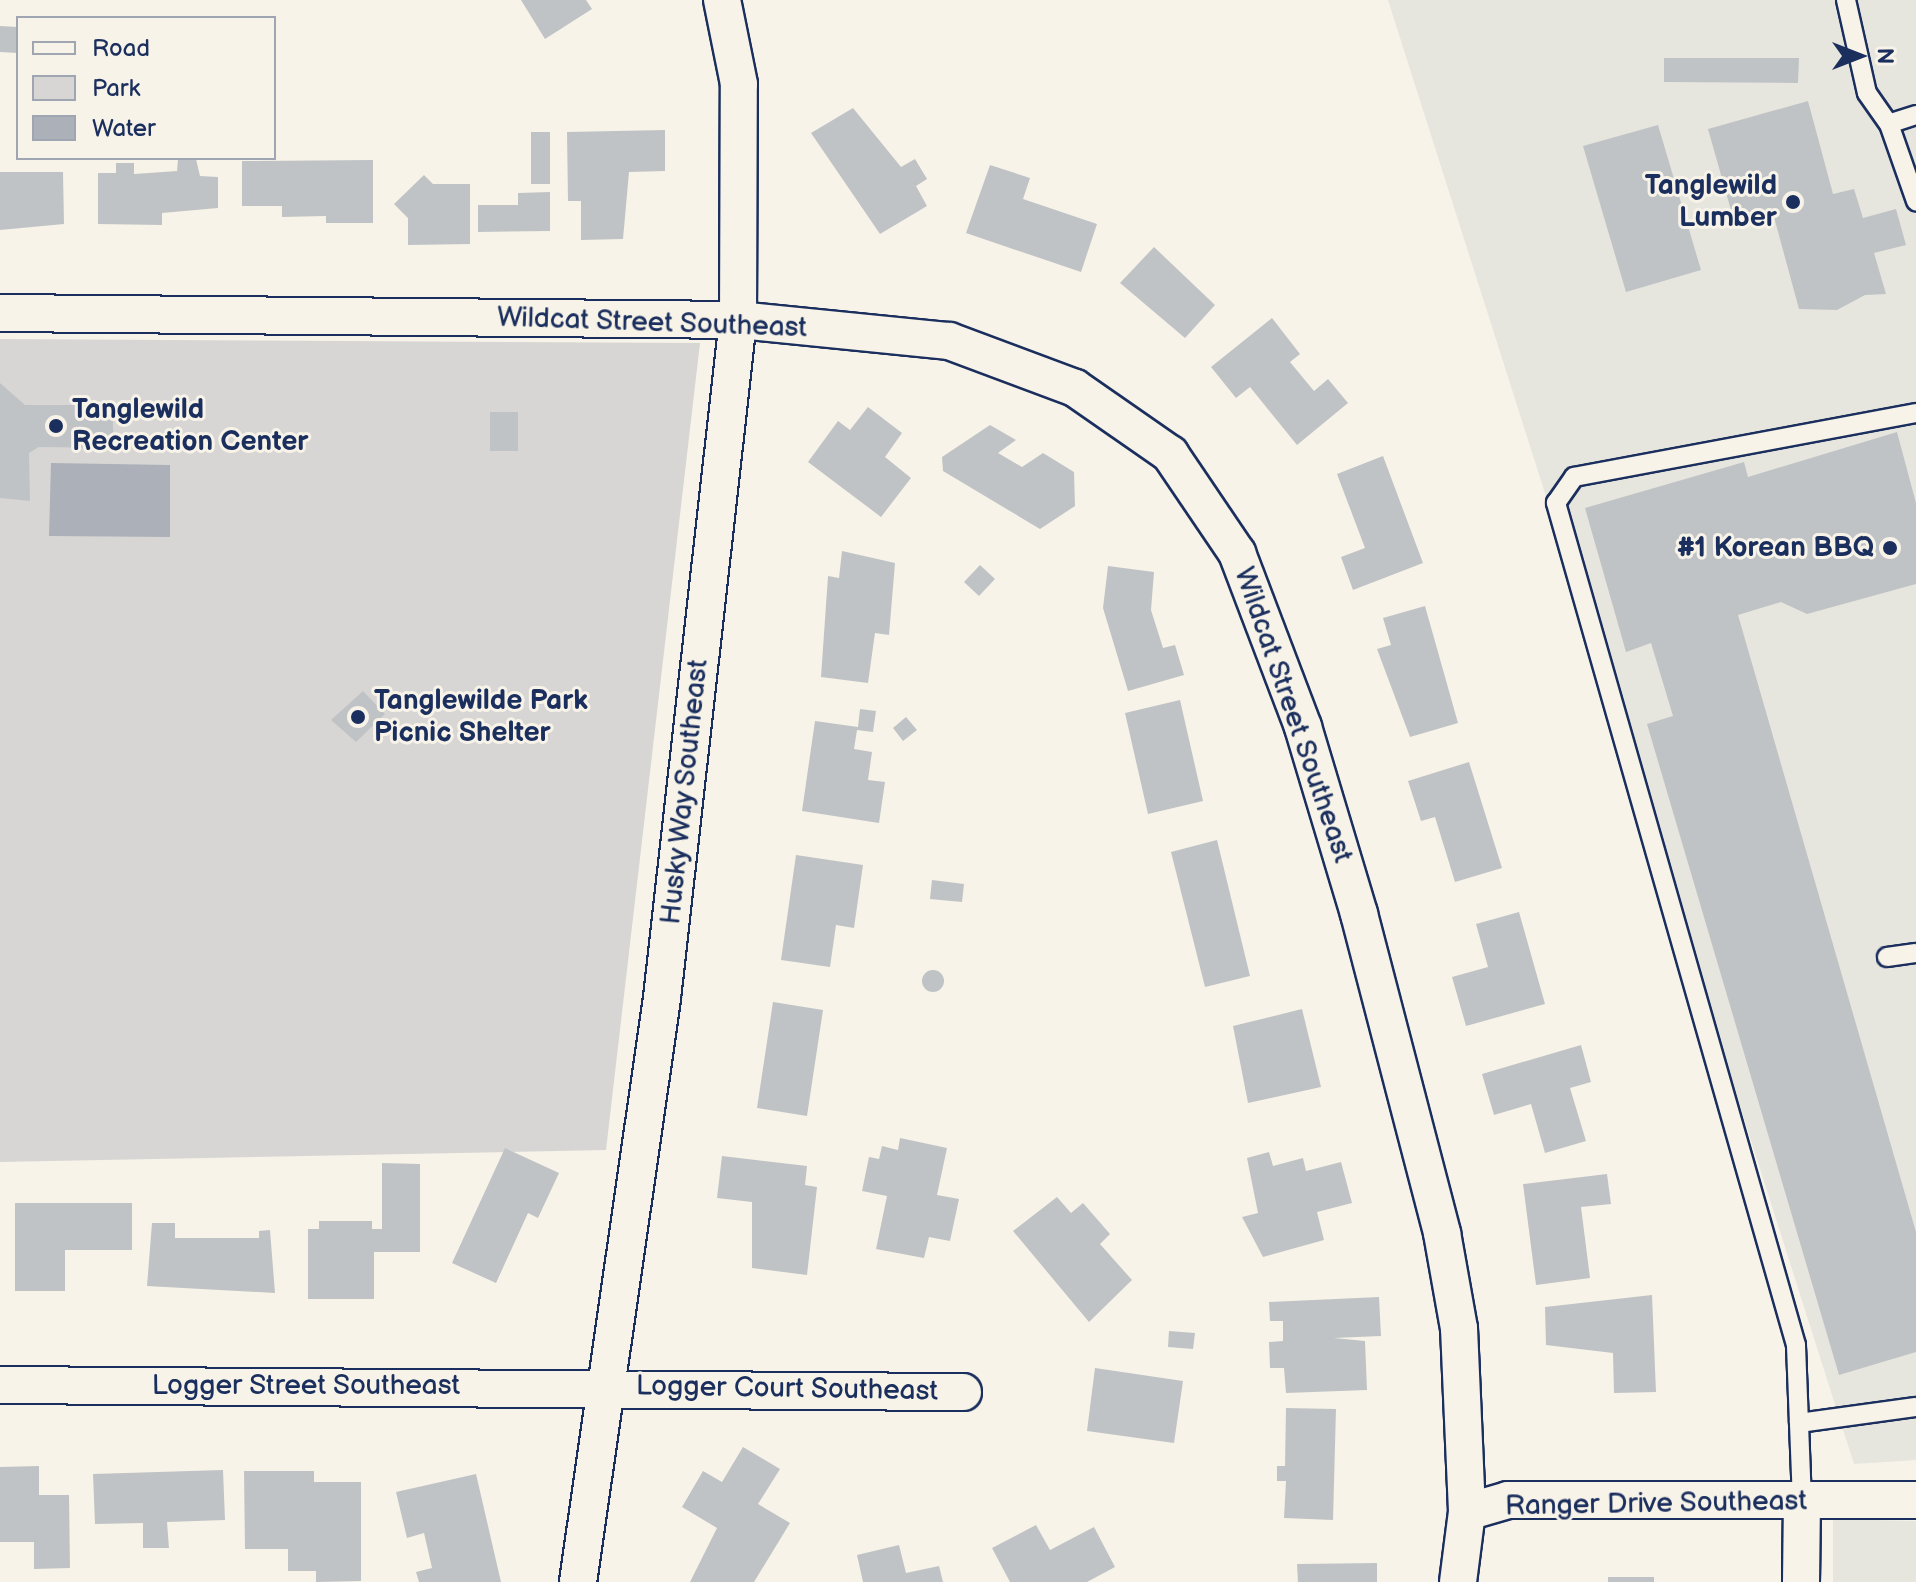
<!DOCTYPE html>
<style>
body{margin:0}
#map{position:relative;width:1916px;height:1582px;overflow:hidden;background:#f7f3e8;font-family:"Balsamiq Sans",sans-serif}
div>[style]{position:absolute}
.built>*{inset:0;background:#e6e5de}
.green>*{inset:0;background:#d7d6d4}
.water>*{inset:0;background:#acb0b9}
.building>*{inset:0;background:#c0c3c5}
.round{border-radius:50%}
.roads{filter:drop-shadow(2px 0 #1b2f5e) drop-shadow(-2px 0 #1b2f5e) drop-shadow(0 2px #1b2f5e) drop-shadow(0 -2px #1b2f5e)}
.lane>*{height:18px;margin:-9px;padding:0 9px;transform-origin:9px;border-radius:9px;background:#f7f3e8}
.street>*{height:36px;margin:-18px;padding:0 18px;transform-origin:18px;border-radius:18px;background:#f7f3e8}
.dots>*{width:22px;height:22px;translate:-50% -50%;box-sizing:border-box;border:4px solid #f7f3e8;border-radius:50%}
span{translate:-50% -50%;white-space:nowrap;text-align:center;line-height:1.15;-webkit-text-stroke:6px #f7f3e8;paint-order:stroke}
.poi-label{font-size:28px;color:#1b2f5e;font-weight:700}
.right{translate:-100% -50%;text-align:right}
.left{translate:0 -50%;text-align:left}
.street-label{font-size:28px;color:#1b2f5e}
.legend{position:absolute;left:16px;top:16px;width:260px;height:144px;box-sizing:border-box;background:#f7f3e8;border:2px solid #9fa5b1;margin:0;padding:10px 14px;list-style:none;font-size:24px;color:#1b2f5e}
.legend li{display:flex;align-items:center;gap:16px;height:40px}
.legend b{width:40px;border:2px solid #9fa5b1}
.north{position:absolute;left:1820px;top:16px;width:80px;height:80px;-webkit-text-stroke:6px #f7f3e8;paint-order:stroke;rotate:90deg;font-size:22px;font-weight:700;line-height:32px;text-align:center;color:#1b2f5e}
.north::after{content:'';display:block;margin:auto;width:28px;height:36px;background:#1b2f5e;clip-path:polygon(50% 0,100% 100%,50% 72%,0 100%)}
</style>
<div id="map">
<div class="built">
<i style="clip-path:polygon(1388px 0,1916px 0,1916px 1460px,1854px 1464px)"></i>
<i style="clip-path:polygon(1833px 1519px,1916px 1521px,1916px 1582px,1833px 1582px)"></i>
</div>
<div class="green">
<i style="clip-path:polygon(0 339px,700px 343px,606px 1150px,0 1162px)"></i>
</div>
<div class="water">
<i style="clip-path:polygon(51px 463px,170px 465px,170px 537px,49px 536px)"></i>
</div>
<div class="building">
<i style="clip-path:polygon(521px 0,586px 0,592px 9px,545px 39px)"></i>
<i style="clip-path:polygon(0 26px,18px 27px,18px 53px,0 52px)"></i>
<i style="clip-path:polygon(1664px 58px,1799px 58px,1798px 83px,1664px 82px)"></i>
<i style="clip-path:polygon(1808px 101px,1833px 194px,1854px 189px,1863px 218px,1896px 209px,1906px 245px,1874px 253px,1886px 294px,1865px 295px,1837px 310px,1799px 309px,1774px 217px,1736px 228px,1708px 129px)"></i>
<i style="clip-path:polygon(853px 108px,901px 167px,915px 159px,927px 179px,916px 186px,927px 206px,880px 234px,811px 133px)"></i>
<i style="clip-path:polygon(1658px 125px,1701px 270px,1626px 292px,1583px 146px)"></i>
<i style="clip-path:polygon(665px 130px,665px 171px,629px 172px,623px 239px,581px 240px,581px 201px,568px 201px,567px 132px)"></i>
<i style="clip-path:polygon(531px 132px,550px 132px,550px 184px,531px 184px)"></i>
<i style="clip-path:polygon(178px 159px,196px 159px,200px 176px,218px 177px,218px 208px,162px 213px,162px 225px,98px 224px,98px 173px,116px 173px,116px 163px,134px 163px,134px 174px,177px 171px)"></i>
<i style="clip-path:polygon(373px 160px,373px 223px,326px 223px,326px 216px,282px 217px,282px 206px,242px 206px,242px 161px)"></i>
<i style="clip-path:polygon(990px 165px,1030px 178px,1023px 199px,1097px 224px,1081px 272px,966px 233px)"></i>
<i style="clip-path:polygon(0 172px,63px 172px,64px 224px,0 230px)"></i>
<i style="clip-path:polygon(424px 175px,433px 184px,470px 184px,470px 244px,408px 245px,408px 218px,394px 204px)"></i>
<i style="clip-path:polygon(550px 192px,550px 231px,478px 232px,478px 205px,518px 205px,518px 193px)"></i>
<i style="clip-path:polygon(1154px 247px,1215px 305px,1185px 338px,1120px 283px)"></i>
<i style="clip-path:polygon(1272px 318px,1300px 354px,1290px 362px,1314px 391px,1328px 379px,1348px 403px,1297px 445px,1250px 387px,1236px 398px,1211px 367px)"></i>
<i style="clip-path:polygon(0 383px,25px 405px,112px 405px,114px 448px,39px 447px,29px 453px,30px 501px,0 498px)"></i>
<i style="clip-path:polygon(868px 407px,902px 433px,885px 457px,911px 478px,881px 517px,808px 462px,838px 421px,850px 430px)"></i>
<i style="clip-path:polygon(490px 412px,518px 412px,518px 451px,490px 451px)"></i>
<i style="clip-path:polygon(990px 425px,1016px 440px,998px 453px,1022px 467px,1043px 453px,1074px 472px,1075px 506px,1040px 529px,943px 471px,942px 457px)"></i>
<i style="clip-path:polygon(1897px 432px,1916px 503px,1916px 584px,1807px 614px,1781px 602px,1738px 615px,1916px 1232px,1916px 1352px,1839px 1375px,1647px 724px,1673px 716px,1651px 643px,1626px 652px,1585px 508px,1744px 462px,1748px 477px)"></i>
<i style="clip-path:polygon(1383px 456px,1423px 563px,1353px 590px,1341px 557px,1365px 548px,1337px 474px)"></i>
<i style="clip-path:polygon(842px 551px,895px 563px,889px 635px,875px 633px,868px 683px,821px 677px,828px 576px,839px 578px)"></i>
<i style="clip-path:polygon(980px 565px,995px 579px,979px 596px,964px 582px)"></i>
<i style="clip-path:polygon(1108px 566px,1154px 572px,1151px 610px,1163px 648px,1175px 645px,1184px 675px,1128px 691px,1103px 608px)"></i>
<i style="clip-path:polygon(1425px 606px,1458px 723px,1410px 737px,1377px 649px,1391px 645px,1383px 618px)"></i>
<i style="clip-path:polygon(363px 691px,385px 714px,356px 742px,331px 720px)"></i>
<i style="clip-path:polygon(1180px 700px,1203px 801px,1148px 814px,1125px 713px)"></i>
<i style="clip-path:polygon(860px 709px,876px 711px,873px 732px,857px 730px,854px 749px,872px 752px,868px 780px,885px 782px,879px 823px,802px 811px,815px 721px,858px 727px)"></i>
<i style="clip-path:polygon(906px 717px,917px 730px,903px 741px,893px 728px)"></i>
<i style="clip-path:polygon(1469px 762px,1502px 868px,1455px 882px,1435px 817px,1421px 821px,1408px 781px)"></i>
<i style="clip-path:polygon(1217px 840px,1250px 976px,1205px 987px,1171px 852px)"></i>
<i style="clip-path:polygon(796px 855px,863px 865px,854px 928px,836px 925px,830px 967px,781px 960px)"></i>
<i style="clip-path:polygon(932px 880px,964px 884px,962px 902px,930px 899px)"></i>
<i style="clip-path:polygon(1519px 912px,1545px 1004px,1466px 1026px,1452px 977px,1488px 967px,1476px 924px)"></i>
<i class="round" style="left:922px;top:970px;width:22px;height:22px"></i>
<i style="clip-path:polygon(773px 1002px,823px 1010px,807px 1116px,757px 1108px)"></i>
<i style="clip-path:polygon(1302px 1009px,1321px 1087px,1248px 1103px,1233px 1026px)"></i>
<i style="clip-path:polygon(1581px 1045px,1591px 1082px,1570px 1088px,1586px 1141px,1545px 1153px,1531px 1104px,1494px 1115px,1482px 1074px)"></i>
<i style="clip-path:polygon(900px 1138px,947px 1148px,937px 1195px,959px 1199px,950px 1241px,929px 1237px,924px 1258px,876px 1249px,887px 1196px,862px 1191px,869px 1157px,879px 1159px,882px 1146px,898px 1150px)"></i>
<i style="clip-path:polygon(505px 1148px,559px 1173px,538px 1218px,528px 1213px,496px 1283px,452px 1263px)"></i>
<i style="clip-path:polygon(1269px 1152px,1273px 1166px,1303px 1158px,1306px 1171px,1341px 1162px,1352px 1203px,1317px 1212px,1324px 1240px,1263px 1257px,1242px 1217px,1258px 1213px,1247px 1158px)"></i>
<i style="clip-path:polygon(722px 1156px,807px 1166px,805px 1185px,817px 1187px,807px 1275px,752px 1268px,752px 1202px,717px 1198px)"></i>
<i style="clip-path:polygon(382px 1163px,420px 1164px,420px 1252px,374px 1252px,374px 1299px,308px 1299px,308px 1229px,319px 1229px,319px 1221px,372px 1221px,372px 1229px,382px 1229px)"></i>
<i style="clip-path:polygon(1607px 1174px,1611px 1204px,1581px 1207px,1590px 1278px,1536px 1285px,1523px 1184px)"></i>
<i style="clip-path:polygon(1057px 1197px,1071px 1213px,1083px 1203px,1110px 1234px,1100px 1244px,1132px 1280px,1089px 1322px,1013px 1231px)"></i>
<i style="clip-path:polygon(15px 1203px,132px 1203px,132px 1250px,65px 1250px,65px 1291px,15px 1291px)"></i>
<i style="clip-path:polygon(152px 1223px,175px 1223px,175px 1238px,259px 1238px,259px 1231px,270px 1230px,275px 1293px,147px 1286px)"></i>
<i style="clip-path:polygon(1652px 1295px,1656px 1392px,1614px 1393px,1613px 1353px,1546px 1345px,1545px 1307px)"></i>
<i style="clip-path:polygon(1379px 1297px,1381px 1336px,1334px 1338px,1365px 1341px,1367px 1390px,1286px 1393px,1284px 1368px,1270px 1368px,1269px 1342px,1283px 1341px,1283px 1321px,1270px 1321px,1269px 1302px)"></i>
<i style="clip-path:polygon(1169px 1331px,1195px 1333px,1193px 1349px,1168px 1347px)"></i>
<i style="clip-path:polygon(1095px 1368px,1183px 1381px,1174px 1443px,1087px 1431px)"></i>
<i style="clip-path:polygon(1286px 1408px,1336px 1409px,1333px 1520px,1284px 1518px,1286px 1481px,1277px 1481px,1277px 1466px,1285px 1466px)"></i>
<i style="clip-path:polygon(743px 1447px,780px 1469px,758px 1504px,790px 1523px,754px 1582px,690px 1582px,717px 1528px,682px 1507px,703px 1471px,722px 1482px)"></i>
<i style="clip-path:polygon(39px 1466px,39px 1495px,69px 1495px,70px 1568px,34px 1569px,34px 1542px,0 1542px,0 1467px)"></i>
<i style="clip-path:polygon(223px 1470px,225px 1520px,167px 1522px,169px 1548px,143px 1548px,143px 1523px,95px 1524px,93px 1474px)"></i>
<i style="clip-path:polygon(244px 1471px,314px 1471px,314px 1482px,361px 1482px,361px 1581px,316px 1582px,316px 1571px,288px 1571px,288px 1549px,245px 1549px)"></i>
<i style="clip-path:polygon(476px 1474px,501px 1582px,419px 1582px,416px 1572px,432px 1568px,424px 1533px,407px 1538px,396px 1492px)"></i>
<i style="clip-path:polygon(1036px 1525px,1050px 1550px,1094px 1527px,1115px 1567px,1087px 1582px,1010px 1582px,992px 1548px)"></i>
<i style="clip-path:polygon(899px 1545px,906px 1573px,939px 1566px,943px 1582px,863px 1582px,857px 1555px)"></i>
<i style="clip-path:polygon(1377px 1563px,1377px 1582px,1298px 1582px,1297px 1564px)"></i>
<i style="clip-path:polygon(1608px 1577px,1654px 1577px,1654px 1582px,1608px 1582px)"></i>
</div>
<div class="roads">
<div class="lane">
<i style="left:1846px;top:0;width:95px;rotate:77.3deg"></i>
<i style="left:1867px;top:93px;width:38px;rotate:55deg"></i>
<i style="left:1916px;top:115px;width:28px;rotate:162deg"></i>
<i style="left:1889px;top:124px;width:82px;rotate:70.7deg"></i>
<i style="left:1887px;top:957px;width:29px;rotate:-8deg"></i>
<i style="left:1799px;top:1423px;width:118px;rotate:-7.8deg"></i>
<i style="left:1802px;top:1502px;width:157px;rotate:-92.2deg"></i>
<i style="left:1796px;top:1345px;width:876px;rotate:-105.91deg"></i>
<i style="left:1556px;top:503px;width:32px;rotate:-55deg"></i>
<i style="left:1574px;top:477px;width:348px;rotate:-10.6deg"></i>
</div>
<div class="street">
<i style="left:0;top:313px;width:738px;rotate:0.54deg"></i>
<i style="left:738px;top:320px;width:212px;rotate:5.7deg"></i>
<i style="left:949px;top:341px;width:134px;rotate:20.5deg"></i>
<i style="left:1075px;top:388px;width:116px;rotate:34.8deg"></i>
<i style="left:1170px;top:454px;width:120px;rotate:55.9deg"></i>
<i style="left:1237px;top:553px;width:186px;rotate:69.2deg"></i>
<i style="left:1303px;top:727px;width:195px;rotate:73.3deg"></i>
<i style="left:1359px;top:914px;width:330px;rotate:75.4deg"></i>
<i style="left:1442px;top:1233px;width:97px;rotate:79.9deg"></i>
<i style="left:1459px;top:1328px;width:184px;rotate:87.5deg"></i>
<i style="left:0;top:1385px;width:963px;rotate:0.42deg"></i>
<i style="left:578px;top:1582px;width:590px;rotate:-81.81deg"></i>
<i style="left:662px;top:998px;width:682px;rotate:-83.6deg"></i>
<i style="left:738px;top:320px;width:236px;rotate:-89.8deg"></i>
<i style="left:739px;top:84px;width:86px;rotate:-101.4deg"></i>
<i style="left:1458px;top:1582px;width:71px;rotate:-82.7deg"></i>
<i style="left:1467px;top:1512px;width:43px;rotate:-16.3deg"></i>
<i style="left:1508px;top:1500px;width:408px"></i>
<i style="left:1801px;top:1582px;width:80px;rotate:-89.3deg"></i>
</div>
</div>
<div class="dots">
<i style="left:1793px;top:202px;background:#1b2f5e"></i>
<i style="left:56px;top:426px;background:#1b2f5e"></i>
<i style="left:1890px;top:548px;background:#1b2f5e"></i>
<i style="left:358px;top:717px;background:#1b2f5e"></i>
</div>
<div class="poi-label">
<span class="right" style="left:1777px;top:202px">Tanglewild<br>Lumber</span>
<span class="left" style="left:72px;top:426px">Tanglewild<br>Recreation Center</span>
<span class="right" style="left:1874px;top:548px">#1 Korean BBQ</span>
<span class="left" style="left:374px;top:717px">Tanglewilde Park<br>Picnic Shelter</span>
</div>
<div class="street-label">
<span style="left:652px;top:323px;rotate:2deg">Wildcat Street Southeast</span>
<span style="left:1293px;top:715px;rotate:71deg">Wildcat Street Southeast</span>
<span style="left:685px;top:792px;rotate:-84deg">Husky Way Southeast</span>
<span style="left:306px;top:1386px">Logger Street Southeast</span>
<span style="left:787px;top:1389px;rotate:1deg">Logger Court Southeast</span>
<span style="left:1656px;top:1504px;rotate:-1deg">Ranger Drive Southeast</span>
</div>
<ul class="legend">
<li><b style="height:10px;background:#f7f3e8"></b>Road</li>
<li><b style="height:22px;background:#d7d6d4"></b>Park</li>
<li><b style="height:22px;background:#acb0b9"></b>Water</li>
</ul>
<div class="north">N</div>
</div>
